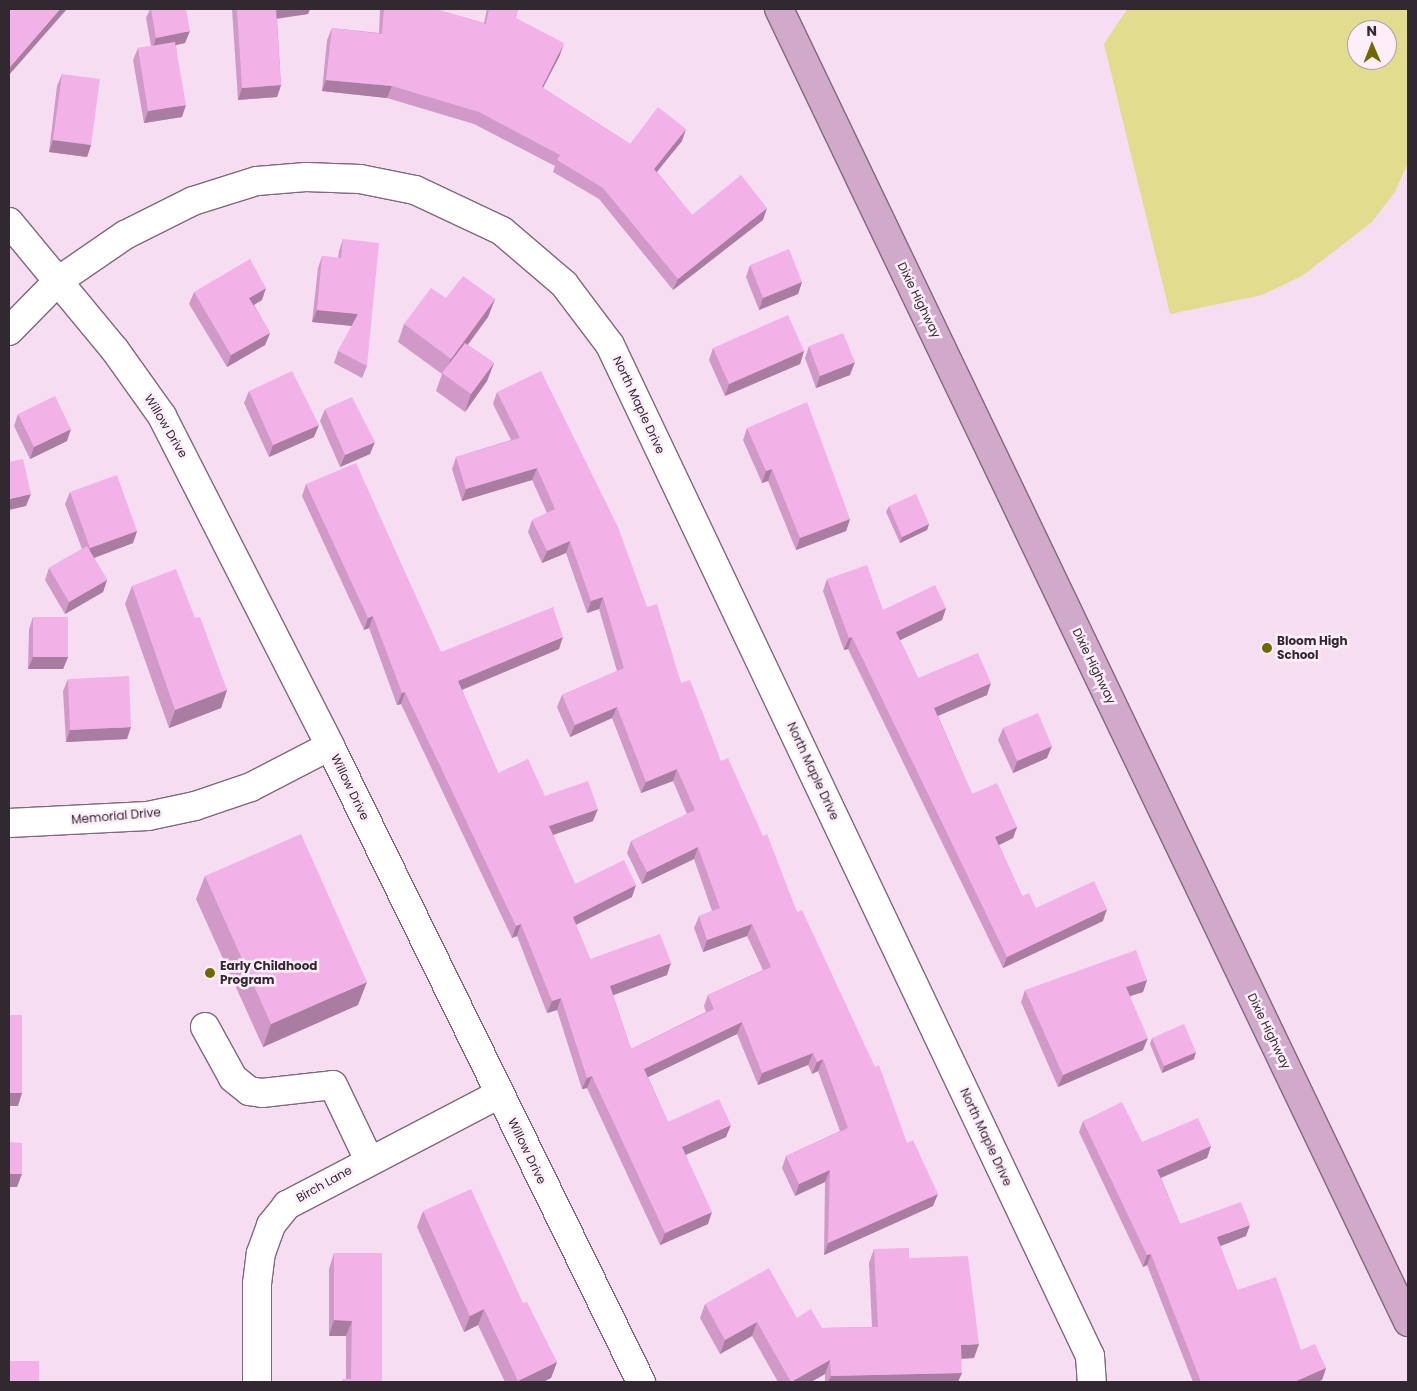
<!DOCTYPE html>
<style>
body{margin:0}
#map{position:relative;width:1417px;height:1391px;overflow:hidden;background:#f6ddf2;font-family:Poppins,sans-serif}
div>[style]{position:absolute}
.green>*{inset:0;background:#e2dd8e}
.roads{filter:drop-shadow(1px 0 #7f697c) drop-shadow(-1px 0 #7f697c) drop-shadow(0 1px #7f697c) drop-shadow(0 -1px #7f697c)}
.minor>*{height:28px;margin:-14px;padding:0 14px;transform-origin:14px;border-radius:14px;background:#fff}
.major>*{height:28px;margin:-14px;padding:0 14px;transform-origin:14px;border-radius:14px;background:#d0a9cb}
.wall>*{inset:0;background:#d099c8}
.shaded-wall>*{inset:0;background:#a97da2}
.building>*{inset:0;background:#f2b2e8}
.dots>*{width:14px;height:14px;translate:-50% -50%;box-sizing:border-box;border:2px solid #fdeefa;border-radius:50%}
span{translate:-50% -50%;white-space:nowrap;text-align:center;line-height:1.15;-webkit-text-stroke:5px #fdeefa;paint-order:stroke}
.street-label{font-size:12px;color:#322930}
.poi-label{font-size:12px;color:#322930;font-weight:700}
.left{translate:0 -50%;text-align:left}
.frame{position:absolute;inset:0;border:10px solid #322930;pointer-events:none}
.north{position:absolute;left:1347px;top:20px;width:50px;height:50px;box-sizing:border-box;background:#fdeefa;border:1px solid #ac9fa9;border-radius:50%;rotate:359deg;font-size:14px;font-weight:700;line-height:20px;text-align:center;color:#322930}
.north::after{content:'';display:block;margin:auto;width:18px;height:22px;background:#706902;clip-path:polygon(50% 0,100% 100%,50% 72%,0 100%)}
</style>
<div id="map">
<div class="green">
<i style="clip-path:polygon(evenodd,1127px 9px,1408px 9px,1408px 163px,1395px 192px,1372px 222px,1302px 276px,1262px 295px,1170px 314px,1104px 44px,1127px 9px,1357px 30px,1387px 30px,1387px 60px,1357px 60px,1357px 30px)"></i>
</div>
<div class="roads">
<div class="minor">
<i style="left:9px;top:222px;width:166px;rotate:50.4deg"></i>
<i style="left:115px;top:350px;width:81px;rotate:54.5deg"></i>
<i style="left:162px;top:416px;width:370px;rotate:63deg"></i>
<i style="left:330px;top:746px;width:708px;rotate:63.94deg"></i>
<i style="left:9px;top:331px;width:70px;rotate:-45.6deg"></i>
<i style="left:58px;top:281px;width:81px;rotate:-34.5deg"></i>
<i style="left:125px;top:235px;width:76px;rotate:-26.6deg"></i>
<i style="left:193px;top:201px;width:67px;rotate:-17.4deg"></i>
<i style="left:257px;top:181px;width:49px;rotate:-4.7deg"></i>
<i style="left:306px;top:177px;width:54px;rotate:2.1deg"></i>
<i style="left:360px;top:179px;width:56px;rotate:11.3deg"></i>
<i style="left:415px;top:190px;width:96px;rotate:25.2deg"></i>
<i style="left:502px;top:231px;width:82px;rotate:40.5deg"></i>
<i style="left:564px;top:284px;width:76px;rotate:53deg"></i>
<i style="left:610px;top:345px;width:1119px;rotate:64.6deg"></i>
<i style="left:1090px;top:1356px;width:26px;rotate:86deg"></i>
<i style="left:9px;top:823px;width:139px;rotate:-2.9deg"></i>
<i style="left:148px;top:816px;width:48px;rotate:-12deg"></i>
<i style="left:195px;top:806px;width:59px;rotate:-18.7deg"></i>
<i style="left:251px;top:787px;width:89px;rotate:-27.4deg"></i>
<i style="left:205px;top:1027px;width:58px;rotate:61.2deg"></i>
<i style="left:233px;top:1078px;width:21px;rotate:39deg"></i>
<i style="left:249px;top:1091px;width:13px;rotate:9deg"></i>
<i style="left:262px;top:1093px;width:71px;rotate:-6.4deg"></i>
<i style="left:333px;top:1085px;width:83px;rotate:64.4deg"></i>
<i style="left:257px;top:1382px;width:98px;rotate:-90deg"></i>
<i style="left:257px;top:1284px;width:31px;rotate:-83deg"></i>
<i style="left:261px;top:1253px;width:30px;rotate:-70deg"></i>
<i style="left:271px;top:1225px;width:26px;rotate:-51deg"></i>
<i style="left:287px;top:1205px;width:239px;rotate:-27.6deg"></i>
</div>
<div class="major">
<i style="left:779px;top:9px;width:1456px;rotate:64.4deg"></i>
</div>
</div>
<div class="wall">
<i style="clip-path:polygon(150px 9px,186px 9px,185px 43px,176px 45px,182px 117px,144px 123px,133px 60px,138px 48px,151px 46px,146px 18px)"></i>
<i style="clip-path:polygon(232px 9px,310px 9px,308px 14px,277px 19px,281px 85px,277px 97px,238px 100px)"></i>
<i style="clip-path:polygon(380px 9px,435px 9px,484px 23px,487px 9px,518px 9px,516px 18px,560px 55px,543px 88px,630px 144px,682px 141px,657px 172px,692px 215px,763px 220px,673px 290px,599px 199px,553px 172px,555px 166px,474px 124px,387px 98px,322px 91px,327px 40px,332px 28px,379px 33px)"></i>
<i style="clip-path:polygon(62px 74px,91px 145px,87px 157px,49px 152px,57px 86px)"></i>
<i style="clip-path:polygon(343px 239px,367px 366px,362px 378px,334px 363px,338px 351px,352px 326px,312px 322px,318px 268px,322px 256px,338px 258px,339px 251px)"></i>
<i style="clip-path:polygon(750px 265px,802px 282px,798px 294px,759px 310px,746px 277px)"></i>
<i style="clip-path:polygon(194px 292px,262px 300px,254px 305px,270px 333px,265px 345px,227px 367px,189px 304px)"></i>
<i style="clip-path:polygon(446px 298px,495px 299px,488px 317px,468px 345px,494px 363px,487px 381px,465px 412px,436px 391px,442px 374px,398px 342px,404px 324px)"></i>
<i style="clip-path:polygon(809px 346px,850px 375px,816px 388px,805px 358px)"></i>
<i style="clip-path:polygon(713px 348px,804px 351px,800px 364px,725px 396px,709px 360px)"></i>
<i style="clip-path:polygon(249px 391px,314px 437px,269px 457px,244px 403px)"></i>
<i style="clip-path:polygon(497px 392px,647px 607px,681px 683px,797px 912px,907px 1143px,933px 1206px,824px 1255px,825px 1182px,795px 1196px,782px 1168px,786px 1156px,840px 1131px,818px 1071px,812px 1074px,808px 1065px,758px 1085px,737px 1034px,648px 1077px,668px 1122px,726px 1137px,686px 1155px,708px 1224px,660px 1245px,587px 1088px,582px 1089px,557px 1010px,547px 1013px,517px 936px,512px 938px,401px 704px,397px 705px,369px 628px,364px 630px,302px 496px,306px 484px,441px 652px,559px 649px,462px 690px,498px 773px,545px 796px,593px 821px,553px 835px,575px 884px,632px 897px,576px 925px,590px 959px,667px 975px,613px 995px,631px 1049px,706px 1012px,704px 1006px,708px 995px,763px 970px,747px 936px,703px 952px,694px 928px,699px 916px,712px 911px,694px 859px,642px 884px,627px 853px,631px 841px,687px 814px,673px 781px,641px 793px,612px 718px,570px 737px,557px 707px,562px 695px,617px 671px,599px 609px,587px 613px,566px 553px,542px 563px,528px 532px,532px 520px,547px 513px,532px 480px,462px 501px,452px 469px,456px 457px,511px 440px,493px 404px)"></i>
<i style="clip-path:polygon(325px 409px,370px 454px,340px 467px,320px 421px)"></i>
<i style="clip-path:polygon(18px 414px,67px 441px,30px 459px,14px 426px)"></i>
<i style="clip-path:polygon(747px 428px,850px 519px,846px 531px,796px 550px,768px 481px,762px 483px,743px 440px)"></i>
<i style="clip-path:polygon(70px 492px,137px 531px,133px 543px,94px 558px,107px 580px,103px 592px,65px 614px,45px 580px,49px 568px,82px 549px,65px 504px)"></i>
<i style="clip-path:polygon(889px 506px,929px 524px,927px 530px,900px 543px,886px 512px)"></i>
<i style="clip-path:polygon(827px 579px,883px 610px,946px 608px,942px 620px,900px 640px,918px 678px,987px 695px,938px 716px,972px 794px,1017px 827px,1013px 838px,999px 845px,1022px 896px,1036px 908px,1103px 921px,1003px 968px,848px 649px,844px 650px,823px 591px)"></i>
<i style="clip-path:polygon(132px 586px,195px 618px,227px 690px,221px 708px,169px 728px,125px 604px)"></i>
<i style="clip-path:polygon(33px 617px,68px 657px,63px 669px,28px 669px,29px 629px)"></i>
<i style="clip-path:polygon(68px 679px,127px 739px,66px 742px,63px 691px)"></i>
<i style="clip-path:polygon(1003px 728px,1047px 758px,1013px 773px,998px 740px)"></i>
<i style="clip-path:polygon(205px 876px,358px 1005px,263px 1047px,196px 899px)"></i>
<i style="clip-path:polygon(1147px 980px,1143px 992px,1130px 996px,1143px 1050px,1058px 1087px,1021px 1002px,1025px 990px)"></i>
<i style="clip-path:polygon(1152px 1038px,1194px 1059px,1162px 1073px,1150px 1044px)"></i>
<i style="clip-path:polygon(1083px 1121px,1142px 1142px,1211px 1146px,1207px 1158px,1161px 1178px,1180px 1224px,1246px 1236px,1220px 1246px,1237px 1290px,1301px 1350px,1326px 1368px,1322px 1380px,1316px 1382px,1193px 1382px,1147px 1265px,1143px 1267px,1079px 1132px)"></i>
<i style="clip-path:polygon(423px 1211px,523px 1303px,557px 1362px,551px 1378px,543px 1382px,505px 1382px,478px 1325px,464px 1332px,417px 1227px)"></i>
<i style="clip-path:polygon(874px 1249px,909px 1258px,974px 1358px,961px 1359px,958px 1382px,825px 1382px,825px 1374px,811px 1382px,778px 1382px,752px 1336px,720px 1354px,700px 1318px,705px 1304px,797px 1318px,822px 1328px,872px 1327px,869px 1263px)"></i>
<i style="clip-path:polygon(334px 1253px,382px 1378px,382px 1382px,342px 1382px,343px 1379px,346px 1379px,346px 1336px,329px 1336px,329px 1269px)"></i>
</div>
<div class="shaded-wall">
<i style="clip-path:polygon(60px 9px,67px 9px,9px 75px,9px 68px)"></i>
<i style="clip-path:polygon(276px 9px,310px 9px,308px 14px,272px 19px)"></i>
<i style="clip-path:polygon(190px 31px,185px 43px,152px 50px,156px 38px)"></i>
<i style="clip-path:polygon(564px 43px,560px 55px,537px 99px,542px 87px)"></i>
<i style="clip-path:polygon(326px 80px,392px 86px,387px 98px,322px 91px)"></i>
<i style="clip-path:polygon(281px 85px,277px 97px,238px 100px,242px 88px)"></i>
<i style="clip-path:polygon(186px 105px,182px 117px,144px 123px,148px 111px)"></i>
<i style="clip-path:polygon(686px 129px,682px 141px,650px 180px,654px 169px)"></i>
<i style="clip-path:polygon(53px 140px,91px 145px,87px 157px,49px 152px)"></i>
<i style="clip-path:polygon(767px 208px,763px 220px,673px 290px,678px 279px)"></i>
<i style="clip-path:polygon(802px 282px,798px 294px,759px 310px,763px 298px)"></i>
<i style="clip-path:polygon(266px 288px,262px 300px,245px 310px,249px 298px)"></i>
<i style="clip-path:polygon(495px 299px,488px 317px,444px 376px,451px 359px)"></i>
<i style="clip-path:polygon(317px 310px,358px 314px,353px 326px,312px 322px)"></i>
<i style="clip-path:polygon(270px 333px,265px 345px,227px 367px,231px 355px)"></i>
<i style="clip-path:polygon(804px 351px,800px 364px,725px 396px,729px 384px)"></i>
<i style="clip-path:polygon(855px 362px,850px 375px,816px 388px,820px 376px)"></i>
<i style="clip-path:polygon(494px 363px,487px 381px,465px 412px,471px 394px)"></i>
<i style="clip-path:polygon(319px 425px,314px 437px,269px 457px,273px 445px)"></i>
<i style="clip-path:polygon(71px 429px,67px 441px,30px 459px,34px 447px)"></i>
<i style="clip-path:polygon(375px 442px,370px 454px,340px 467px,345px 455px)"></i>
<i style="clip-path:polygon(537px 468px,532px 480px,462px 501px,466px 489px)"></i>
<i style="clip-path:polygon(772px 469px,768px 481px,762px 483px,766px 471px)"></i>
<i style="clip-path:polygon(31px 494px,26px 506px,9px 510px,9px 499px)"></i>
<i style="clip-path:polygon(850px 519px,846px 531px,796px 550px,800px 538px)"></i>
<i style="clip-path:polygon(929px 524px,927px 530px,900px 543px,902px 537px)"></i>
<i style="clip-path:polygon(137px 531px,133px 543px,86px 561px,90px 548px)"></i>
<i style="clip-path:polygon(570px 541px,566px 553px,542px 563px,547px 551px)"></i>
<i style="clip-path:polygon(107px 580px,103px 592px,65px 614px,69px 602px)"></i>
<i style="clip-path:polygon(603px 597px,599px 609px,587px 613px,591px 601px)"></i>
<i style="clip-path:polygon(946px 608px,942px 620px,892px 644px,896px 632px)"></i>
<i style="clip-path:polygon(373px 616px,369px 628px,364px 630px,368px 618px)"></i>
<i style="clip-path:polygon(563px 637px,559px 649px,454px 693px,458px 681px)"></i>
<i style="clip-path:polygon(852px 637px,848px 649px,844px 650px,849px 638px)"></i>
<i style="clip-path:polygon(33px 657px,68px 657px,63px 669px,28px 669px)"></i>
<i style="clip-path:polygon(991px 683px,987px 695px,930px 719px,934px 708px)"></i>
<i style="clip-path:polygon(227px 690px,221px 708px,169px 728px,175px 710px)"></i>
<i style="clip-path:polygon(405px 692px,401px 704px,397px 705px,402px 693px)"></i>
<i style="clip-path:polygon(617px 707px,612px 718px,570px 737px,575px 725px)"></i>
<i style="clip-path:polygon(131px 727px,127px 739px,66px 742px,70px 730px)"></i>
<i style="clip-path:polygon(1052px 746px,1047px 758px,1013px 773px,1017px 761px)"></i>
<i style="clip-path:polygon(677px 769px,673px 781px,641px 793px,646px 782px)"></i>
<i style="clip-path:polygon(598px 809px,593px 821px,544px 838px,549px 826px)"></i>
<i style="clip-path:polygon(1017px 827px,1013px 838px,991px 849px,995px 837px)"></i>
<i style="clip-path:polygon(698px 847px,694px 859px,642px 884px,647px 872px)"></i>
<i style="clip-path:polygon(636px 885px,632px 897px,569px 928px,573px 917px)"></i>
<i style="clip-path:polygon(1107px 909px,1103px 921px,1003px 968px,1007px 957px)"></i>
<i style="clip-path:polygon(521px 924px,517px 936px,512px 938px,516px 926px)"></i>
<i style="clip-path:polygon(752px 924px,747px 936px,703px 952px,707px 940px)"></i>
<i style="clip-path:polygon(671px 963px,667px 975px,606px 998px,610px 986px)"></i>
<i style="clip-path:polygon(1147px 980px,1143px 992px,1121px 999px,1126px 987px)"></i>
<i style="clip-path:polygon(367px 982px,358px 1005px,263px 1047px,271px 1024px)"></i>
<i style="clip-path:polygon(561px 998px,557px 1010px,547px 1013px,552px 1001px)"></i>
<i style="clip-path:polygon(742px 1022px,737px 1034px,640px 1081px,644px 1069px)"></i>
<i style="clip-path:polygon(1148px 1038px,1143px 1050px,1058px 1087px,1063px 1075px)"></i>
<i style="clip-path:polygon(1196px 1052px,1194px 1059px,1162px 1073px,1164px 1066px)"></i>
<i style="clip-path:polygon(813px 1053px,808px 1065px,758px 1085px,762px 1073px)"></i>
<i style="clip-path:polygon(823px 1059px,818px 1071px,812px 1074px,817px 1062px)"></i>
<i style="clip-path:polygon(592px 1076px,587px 1088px,582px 1089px,587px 1078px)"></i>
<i style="clip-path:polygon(9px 1093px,22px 1093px,18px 1106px,9px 1106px)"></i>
<i style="clip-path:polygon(731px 1125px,726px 1137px,678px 1158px,682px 1147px)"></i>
<i style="clip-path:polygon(1211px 1146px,1207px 1158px,1153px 1181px,1157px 1170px)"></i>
<i style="clip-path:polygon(830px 1170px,825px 1182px,795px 1196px,799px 1184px)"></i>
<i style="clip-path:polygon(9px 1174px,22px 1174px,17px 1187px,9px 1187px)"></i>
<i style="clip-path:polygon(938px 1194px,933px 1206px,824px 1255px,828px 1243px)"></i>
<i style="clip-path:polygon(712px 1212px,708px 1224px,660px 1245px,665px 1233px)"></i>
<i style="clip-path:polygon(1250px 1225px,1246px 1236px,1213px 1249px,1217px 1237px)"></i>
<i style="clip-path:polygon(1151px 1254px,1147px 1265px,1143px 1267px,1147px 1255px)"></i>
<i style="clip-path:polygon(484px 1309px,478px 1325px,464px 1332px,470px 1316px)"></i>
<i style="clip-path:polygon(334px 1320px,352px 1321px,346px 1336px,329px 1336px)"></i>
<i style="clip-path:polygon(757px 1322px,752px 1336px,720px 1354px,725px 1340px)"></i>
<i style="clip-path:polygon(979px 1344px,974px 1358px,955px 1359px,961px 1345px)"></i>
<i style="clip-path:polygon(830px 1360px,825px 1374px,811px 1382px,791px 1382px)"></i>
<i style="clip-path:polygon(557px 1362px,551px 1378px,543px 1382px,518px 1382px,518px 1381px)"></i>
<i style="clip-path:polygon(1326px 1368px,1322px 1380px,1316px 1382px,1294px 1382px)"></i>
<i style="clip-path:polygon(962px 1373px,958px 1382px,828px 1382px,831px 1376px)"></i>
</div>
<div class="building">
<i style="clip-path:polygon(9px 9px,60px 9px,9px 68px)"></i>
<i style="clip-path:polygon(151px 9px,186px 9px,190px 31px,156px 38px)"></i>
<i style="clip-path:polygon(237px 9px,276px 9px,281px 85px,242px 88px)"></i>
<i style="clip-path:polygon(384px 9px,435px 9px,486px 24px,489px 9px,518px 9px,516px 18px,564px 43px,542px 87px,630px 144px,658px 107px,686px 129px,654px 169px,692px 215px,741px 175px,767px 208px,678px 279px,603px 188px,557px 160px,560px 155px,479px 112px,392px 86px,326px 80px,332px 28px,382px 34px)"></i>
<i style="clip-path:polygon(175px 42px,186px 105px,148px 111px,138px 48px)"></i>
<i style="clip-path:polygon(62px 74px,100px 79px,91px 145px,53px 140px)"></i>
<i style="clip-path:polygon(343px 239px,379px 243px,367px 366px,338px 351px,358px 314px,317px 310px,322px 256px,341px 258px)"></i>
<i style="clip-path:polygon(789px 249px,802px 282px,763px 298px,750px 265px)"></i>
<i style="clip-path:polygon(250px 259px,266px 288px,249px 298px,270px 333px,231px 355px,194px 292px)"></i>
<i style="clip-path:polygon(463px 276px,495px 299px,451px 359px,404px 324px,431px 288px,446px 298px)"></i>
<i style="clip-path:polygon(788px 315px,804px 351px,729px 384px,713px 348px)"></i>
<i style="clip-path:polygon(843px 333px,855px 362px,820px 376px,809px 346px)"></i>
<i style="clip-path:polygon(465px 343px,494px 363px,471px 394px,442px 373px)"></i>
<i style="clip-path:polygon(292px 371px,319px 425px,273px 445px,249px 391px)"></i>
<i style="clip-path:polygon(541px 371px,618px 527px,647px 607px,657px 604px,681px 683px,690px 680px,721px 761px,728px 758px,763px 836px,767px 834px,797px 912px,802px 910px,875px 1067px,879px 1065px,907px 1143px,913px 1140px,938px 1194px,828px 1243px,830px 1170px,799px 1184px,786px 1156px,848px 1128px,823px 1059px,817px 1062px,813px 1053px,762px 1073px,742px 1022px,644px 1069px,668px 1122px,719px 1099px,731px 1125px,682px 1147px,712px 1212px,665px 1233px,592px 1076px,587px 1078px,561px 998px,552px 1001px,521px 924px,516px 926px,405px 692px,402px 693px,373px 616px,368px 618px,306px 484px,356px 463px,441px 652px,553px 607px,563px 637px,458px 681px,498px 773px,528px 759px,545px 796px,588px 781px,598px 809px,549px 826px,575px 884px,624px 860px,636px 885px,573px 917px,590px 959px,660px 934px,671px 963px,610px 986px,631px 1049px,714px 1009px,708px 995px,771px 967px,752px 924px,707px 940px,699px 916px,720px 908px,698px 847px,647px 872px,631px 841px,695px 810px,677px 769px,646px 782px,617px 707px,575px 725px,562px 695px,624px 668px,603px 597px,591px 601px,570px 541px,547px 551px,532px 520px,555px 509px,537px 468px,466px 489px,456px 457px,520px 438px,497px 392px)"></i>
<i style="clip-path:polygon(55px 396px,71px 429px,34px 447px,18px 414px)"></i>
<i style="clip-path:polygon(352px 397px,375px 442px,345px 455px,325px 409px)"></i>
<i style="clip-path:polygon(807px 402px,850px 519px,800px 538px,772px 469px,766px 471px,747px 428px)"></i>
<i style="clip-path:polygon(23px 459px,31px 494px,9px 499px,9px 462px)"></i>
<i style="clip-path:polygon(117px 475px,137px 531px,90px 548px,70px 492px)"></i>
<i style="clip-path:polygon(916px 494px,929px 524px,902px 537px,889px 506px)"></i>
<i style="clip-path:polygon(87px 546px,107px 580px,69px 602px,49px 568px)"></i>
<i style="clip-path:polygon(867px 565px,883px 610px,935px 585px,946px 608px,896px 632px,918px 678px,978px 653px,991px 683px,934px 708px,972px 794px,997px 783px,1017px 827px,995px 837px,1022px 896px,1029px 893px,1036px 908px,1094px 881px,1107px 909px,1007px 957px,852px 637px,849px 638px,827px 579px)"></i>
<i style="clip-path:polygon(176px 569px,195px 618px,200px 617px,227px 690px,175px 710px,132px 586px)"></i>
<i style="clip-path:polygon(33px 617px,68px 617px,68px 657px,33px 657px)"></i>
<i style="clip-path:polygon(129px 676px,131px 727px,70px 730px,68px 679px)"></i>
<i style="clip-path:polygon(1038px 713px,1052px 746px,1017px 761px,1003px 728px)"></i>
<i style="clip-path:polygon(301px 834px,367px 982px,271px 1024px,205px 876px)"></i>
<i style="clip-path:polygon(9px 887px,10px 922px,9px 922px)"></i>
<i style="clip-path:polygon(1136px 950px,1147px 980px,1126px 987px,1148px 1038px,1063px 1075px,1025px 990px)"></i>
<i style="clip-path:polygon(9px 1015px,22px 1015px,22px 1093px,9px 1093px)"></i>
<i style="clip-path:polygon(1184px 1024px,1196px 1052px,1164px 1066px,1152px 1038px)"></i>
<i style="clip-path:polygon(1122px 1102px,1142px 1142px,1198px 1118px,1211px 1146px,1157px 1170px,1180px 1224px,1241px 1202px,1250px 1225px,1217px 1237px,1237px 1290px,1276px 1277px,1301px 1350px,1315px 1344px,1326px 1368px,1294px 1382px,1201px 1382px,1151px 1254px,1147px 1255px,1083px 1121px)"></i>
<i style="clip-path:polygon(9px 1142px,22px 1143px,22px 1174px,9px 1174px)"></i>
<i style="clip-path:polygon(471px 1189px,523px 1303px,527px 1302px,557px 1362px,518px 1381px,484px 1309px,470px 1316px,423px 1211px)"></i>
<i style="clip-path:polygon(909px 1248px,909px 1258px,968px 1256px,979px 1344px,961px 1345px,962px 1373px,831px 1376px,830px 1360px,791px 1382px,757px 1322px,725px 1340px,705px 1304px,769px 1268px,797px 1318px,811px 1309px,822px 1328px,878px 1327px,874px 1249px)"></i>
<i style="clip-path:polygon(334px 1253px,382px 1253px,382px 1382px,343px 1382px,343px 1379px,351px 1379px,352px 1321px,334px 1320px)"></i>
<i style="clip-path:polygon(9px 1361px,39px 1361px,39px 1382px,9px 1382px)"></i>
</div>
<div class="dots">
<i style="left:1267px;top:648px;background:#706902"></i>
<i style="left:210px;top:973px;background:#706902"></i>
</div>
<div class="street-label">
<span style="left:919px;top:300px;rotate:64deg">Dixie Highway</span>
<span style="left:639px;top:405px;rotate:65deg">North Maple Drive</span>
<span style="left:166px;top:426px;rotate:59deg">Willow Drive</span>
<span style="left:1094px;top:666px;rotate:64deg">Dixie Highway</span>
<span style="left:813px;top:771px;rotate:65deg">North Maple Drive</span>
<span style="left:350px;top:787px;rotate:64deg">Willow Drive</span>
<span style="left:116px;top:816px;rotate:-5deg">Memorial Drive</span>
<span style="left:1269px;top:1031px;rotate:64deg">Dixie Highway</span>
<span style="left:986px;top:1137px;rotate:65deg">North Maple Drive</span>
<span style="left:527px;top:1151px;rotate:64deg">Willow Drive</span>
<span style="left:324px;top:1184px;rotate:-29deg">Birch Lane</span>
</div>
<div class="poi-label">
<span class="left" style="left:1277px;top:648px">Bloom High<br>School</span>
<span class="left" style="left:220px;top:973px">Early Childhood<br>Program</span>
</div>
<div class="frame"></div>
<div class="north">N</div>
</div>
